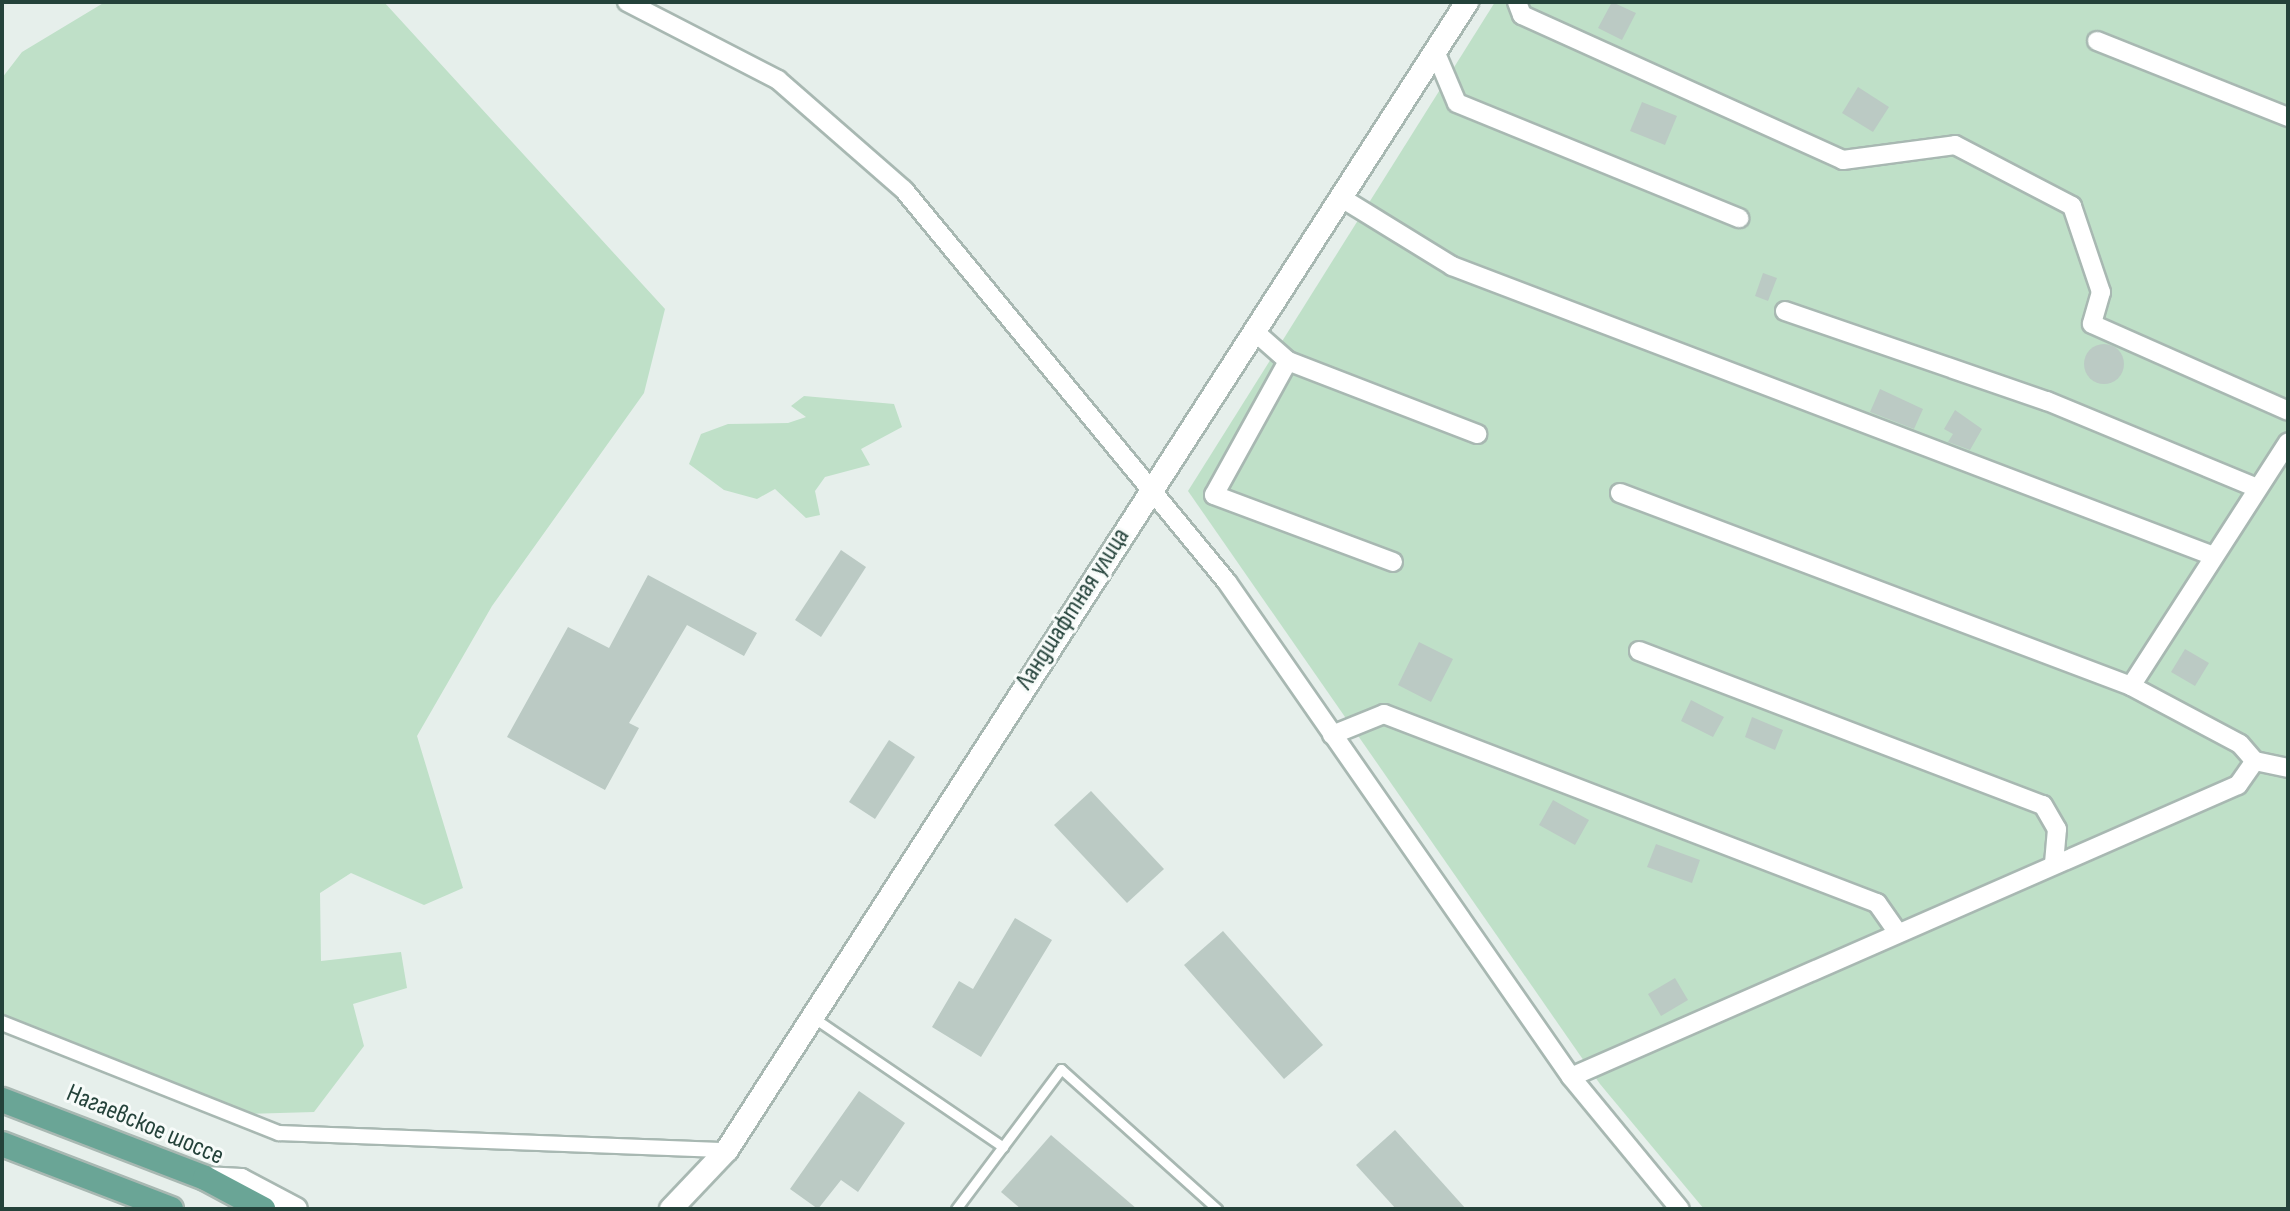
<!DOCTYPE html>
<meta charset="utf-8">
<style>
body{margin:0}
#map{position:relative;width:2290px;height:1211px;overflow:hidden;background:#e6efeb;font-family:"Sofia Sans Condensed",sans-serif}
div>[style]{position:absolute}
.green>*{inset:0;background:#bfe0c8}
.building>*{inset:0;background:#bbcac4}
.round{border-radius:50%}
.roads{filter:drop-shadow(2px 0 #a8b8b2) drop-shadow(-2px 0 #a8b8b2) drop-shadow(0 2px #a8b8b2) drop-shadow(0 -2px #a8b8b2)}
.service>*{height:9px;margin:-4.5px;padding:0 4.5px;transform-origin:4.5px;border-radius:4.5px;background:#fff}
.pedestrian>*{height:14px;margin:-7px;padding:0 7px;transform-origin:7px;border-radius:7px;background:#fff}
.minor>*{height:18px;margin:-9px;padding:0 9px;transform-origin:9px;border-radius:9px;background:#fff}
.tertiary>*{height:22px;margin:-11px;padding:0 11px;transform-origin:11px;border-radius:11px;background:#fff}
.primary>*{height:24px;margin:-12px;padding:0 12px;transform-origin:12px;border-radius:12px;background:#6aa596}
span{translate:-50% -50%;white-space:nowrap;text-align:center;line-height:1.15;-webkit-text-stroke:6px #f7fbf9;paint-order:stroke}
.street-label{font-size:26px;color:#24423a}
.frame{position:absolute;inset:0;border:4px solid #24423a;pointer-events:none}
</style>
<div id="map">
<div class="green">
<i style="clip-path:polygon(105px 2px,384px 2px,665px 309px,644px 393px,492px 606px,417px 736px,463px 888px,424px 905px,351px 873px,320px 893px,321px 961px,401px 952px,407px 988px,353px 1004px,364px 1046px,314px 1112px,247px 1114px,140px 1084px,2px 1014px,2px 78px,22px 52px)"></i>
<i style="clip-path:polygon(1495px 2px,2288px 2px,2288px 1209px,1704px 1209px,1600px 1084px,1188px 491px)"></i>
<i style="clip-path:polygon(804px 396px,894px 404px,902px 427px,861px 449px,870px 465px,825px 477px,815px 491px,820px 515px,806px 518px,775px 489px,757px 499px,724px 490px,689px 464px,701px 434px,728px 424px,788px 423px,806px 417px,791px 406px)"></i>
</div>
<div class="building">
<i style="clip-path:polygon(1612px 2px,1636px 13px,1622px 40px,1598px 28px)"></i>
<i style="clip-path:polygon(1858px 87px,1889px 107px,1873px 132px,1842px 113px)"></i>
<i style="clip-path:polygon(1642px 102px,1677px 116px,1665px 145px,1630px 131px)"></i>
<i style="clip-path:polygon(1763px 273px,1777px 278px,1768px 301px,1755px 296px)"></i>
<i class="round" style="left:2084px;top:344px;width:40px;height:40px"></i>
<i style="clip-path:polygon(1880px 389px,1923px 409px,1914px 429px,1870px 412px)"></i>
<i style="clip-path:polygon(1955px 410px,1982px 429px,1970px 450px,1948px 442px,1953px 434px,1944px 429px)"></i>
<i style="clip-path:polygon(841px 550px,866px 567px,821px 637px,795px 620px)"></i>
<i style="clip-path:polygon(648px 575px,757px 633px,744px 656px,687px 625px,629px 723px,639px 728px,605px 790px,507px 737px,568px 627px,609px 648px)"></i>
<i style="clip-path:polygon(1419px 642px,1453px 659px,1431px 702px,1398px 685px)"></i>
<i style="clip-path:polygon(2185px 649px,2209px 663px,2195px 686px,2171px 672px)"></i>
<i style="clip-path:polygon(1691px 700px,1724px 717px,1713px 737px,1681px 721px)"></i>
<i style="clip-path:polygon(1752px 717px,1783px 730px,1775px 750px,1745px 737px)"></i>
<i style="clip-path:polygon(889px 740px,915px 757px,875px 819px,849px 802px)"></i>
<i style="clip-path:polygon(1091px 791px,1164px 869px,1127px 903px,1054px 825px)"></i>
<i style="clip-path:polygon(1553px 800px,1589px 820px,1575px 845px,1539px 825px)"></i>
<i style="clip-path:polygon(1656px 844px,1700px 860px,1692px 883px,1647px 867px)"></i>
<i style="clip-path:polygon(1015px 918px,1052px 940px,981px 1057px,932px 1027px,959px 981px,973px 989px)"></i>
<i style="clip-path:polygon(1223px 931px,1323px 1045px,1284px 1079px,1184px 965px)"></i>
<i style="clip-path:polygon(1675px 978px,1688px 1000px,1661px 1016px,1648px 994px)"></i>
<i style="clip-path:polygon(859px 1091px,905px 1123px,858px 1192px,841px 1180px,818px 1209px,790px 1189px)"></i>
<i style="clip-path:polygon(1395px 1130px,1466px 1209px,1396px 1209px,1356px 1165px)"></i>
<i style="clip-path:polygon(1051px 1135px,1137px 1209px,1021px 1209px,1001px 1192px)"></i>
</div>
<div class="roads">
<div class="service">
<i style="left:814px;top:1018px;width:229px;rotate:34.3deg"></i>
<i style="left:956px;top:1209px;width:175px;rotate:-53.1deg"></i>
<i style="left:1061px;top:1069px;width:210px;rotate:41.9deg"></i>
</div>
<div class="pedestrian">
<i style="left:2px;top:1023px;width:298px;rotate:21.7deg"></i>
<i style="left:279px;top:1133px;width:448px;rotate:2.2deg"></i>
</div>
<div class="minor">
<i style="left:627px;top:2px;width:170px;rotate:27.3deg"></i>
<i style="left:778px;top:80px;width:167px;rotate:41.1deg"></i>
<i style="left:904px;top:190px;width:508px;rotate:50.51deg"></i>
<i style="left:1227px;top:582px;width:603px;rotate:55.2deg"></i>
<i style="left:1571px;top:1077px;width:171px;rotate:50.5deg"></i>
<i style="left:1517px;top:2px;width:14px;rotate:69deg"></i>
<i style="left:1522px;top:15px;width:352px;rotate:24.3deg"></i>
<i style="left:1843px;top:160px;width:113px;rotate:-7.6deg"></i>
<i style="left:1955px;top:145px;width:132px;rotate:27.5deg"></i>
<i style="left:2072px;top:206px;width:91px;rotate:71.4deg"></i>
<i style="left:2101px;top:292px;width:33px;rotate:106deg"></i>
<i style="left:2092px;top:324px;width:214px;rotate:23.9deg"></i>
<i style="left:2097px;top:41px;width:206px;rotate:21.7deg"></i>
<i style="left:1435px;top:51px;width:56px;rotate:67.1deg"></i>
<i style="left:1457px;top:103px;width:305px;rotate:22.2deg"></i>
<i style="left:1340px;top:197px;width:132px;rotate:31.6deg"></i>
<i style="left:1452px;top:266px;width:812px;rotate:20.85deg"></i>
<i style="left:1785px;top:311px;width:277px;rotate:19deg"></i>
<i style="left:2047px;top:401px;width:227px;rotate:22.5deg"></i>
<i style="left:1254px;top:331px;width:45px;rotate:41.4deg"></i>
<i style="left:1288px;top:361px;width:203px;rotate:21.1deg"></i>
<i style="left:1288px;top:361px;width:153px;rotate:118.9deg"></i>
<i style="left:1214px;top:495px;width:191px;rotate:20.5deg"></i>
<i style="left:1620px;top:493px;width:546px;rotate:20.69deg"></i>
<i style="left:2131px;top:686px;width:123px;rotate:28deg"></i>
<i style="left:2240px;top:744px;width:23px;rotate:49deg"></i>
<i style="left:2255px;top:761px;width:34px;rotate:12deg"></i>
<i style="left:1639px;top:651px;width:432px;rotate:20.9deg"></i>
<i style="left:2043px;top:805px;width:28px;rotate:60deg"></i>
<i style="left:2057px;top:829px;width:33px;rotate:95deg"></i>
<i style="left:2131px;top:686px;width:290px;rotate:-57.2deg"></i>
<i style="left:1332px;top:735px;width:56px;rotate:-22deg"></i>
<i style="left:1384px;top:714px;width:528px;rotate:20.98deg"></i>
<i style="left:1877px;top:903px;width:35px;rotate:55deg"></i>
<i style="left:1571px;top:1077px;width:728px;rotate:-23.64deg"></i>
<i style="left:2238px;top:785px;width:29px;rotate:-55deg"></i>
</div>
<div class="tertiary">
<i style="left:205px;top:1178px;width:36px;rotate:3deg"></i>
<i style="left:241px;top:1180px;width:62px;rotate:27.8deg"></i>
<i style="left:671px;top:1209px;width:81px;rotate:-46.5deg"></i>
<i style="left:727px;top:1150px;width:1366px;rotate:-57.19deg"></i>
</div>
<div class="primary">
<i style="left:2px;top:1100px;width:217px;rotate:21deg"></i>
<i style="left:205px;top:1178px;width:66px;rotate:28.1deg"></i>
<i style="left:2px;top:1144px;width:181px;rotate:21deg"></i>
</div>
</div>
<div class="street-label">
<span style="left:1073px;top:609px;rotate:-57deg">Ландшафтная улица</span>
<span style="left:145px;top:1125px;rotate:23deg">Нагаевское шоссе</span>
</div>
<div class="frame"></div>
</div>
